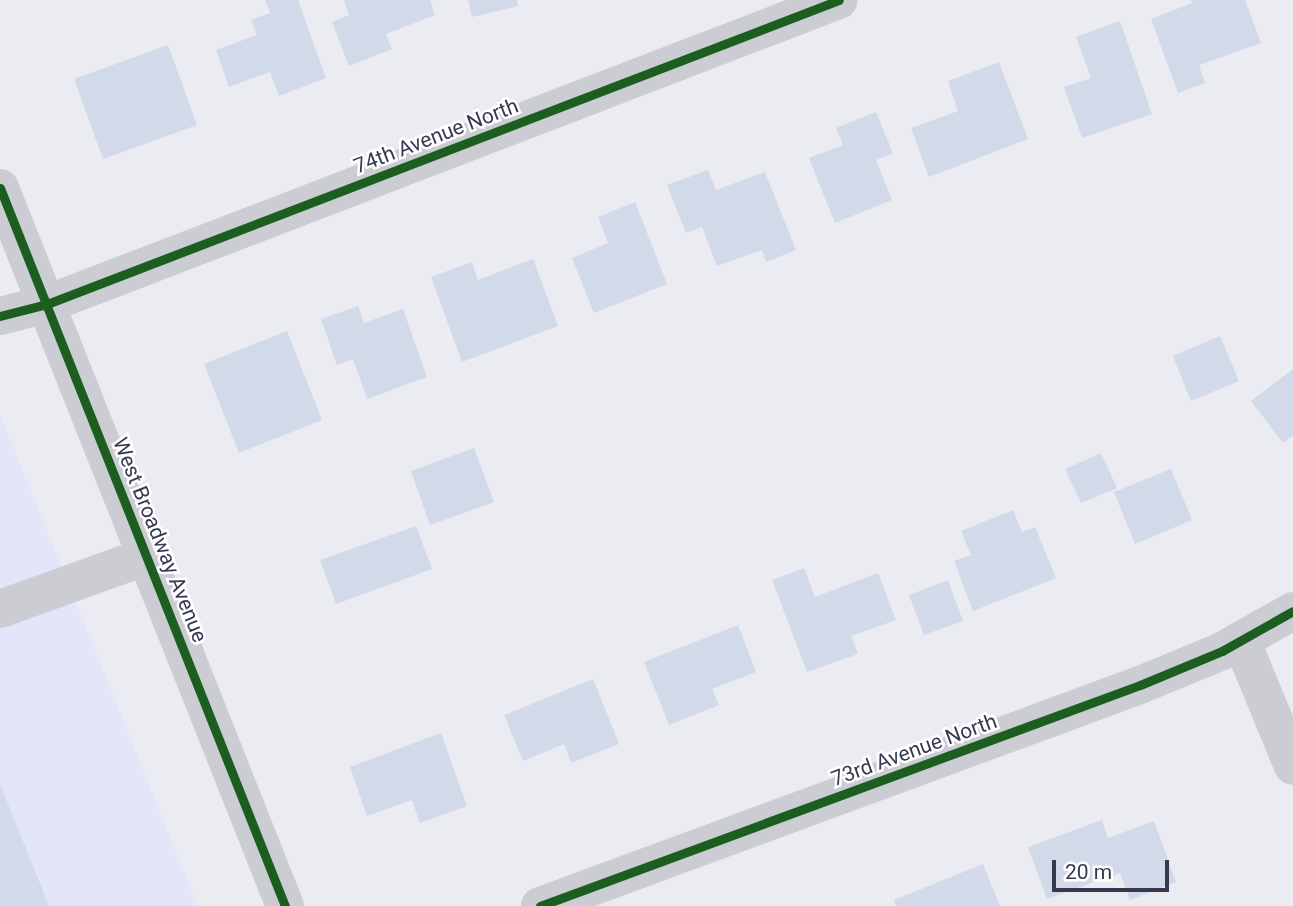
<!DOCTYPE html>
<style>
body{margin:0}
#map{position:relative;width:1293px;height:906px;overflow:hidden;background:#eaecf2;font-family:Roboto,sans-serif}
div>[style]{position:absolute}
.built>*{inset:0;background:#e3e6f9}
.building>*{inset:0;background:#d2d9e8}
.minor>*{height:38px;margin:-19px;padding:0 19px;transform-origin:19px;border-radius:19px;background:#ccccd3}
.cycleway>*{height:9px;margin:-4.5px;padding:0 4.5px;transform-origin:4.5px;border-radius:4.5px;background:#1b5e20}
span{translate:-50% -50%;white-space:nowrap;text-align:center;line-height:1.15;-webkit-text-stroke:5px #fff;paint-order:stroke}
.street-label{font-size:21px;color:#373953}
.scale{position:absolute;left:1052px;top:860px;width:117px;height:32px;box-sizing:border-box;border:4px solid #373953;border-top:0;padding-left:9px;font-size:21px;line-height:24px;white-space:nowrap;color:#373953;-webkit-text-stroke:5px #fff;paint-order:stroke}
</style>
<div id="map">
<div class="built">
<i style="clip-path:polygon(0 414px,198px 906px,0 906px)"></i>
</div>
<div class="building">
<i style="clip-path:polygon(265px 0,298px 0,326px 78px,279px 96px,270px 72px,229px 87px,216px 50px,257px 35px,251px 20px,270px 13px)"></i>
<i style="clip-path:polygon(344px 0,430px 0,435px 15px,386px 34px,392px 49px,349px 66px,332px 22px,349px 15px)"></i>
<i style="clip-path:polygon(468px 0,517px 0,518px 6px,472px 17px)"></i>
<i style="clip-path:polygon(1191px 0,1245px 0,1261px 43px,1199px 65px,1205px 83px,1178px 93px,1151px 19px,1192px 3px)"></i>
<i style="clip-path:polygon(1120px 21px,1152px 114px,1082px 138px,1064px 87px,1091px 78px,1076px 37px)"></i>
<i style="clip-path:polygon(168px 45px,197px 125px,103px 159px,74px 79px)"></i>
<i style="clip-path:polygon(999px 62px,1028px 139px,929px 177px,911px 128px,958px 111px,948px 81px)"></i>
<i style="clip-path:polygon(876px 112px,893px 153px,876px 160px,892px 200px,835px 223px,809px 158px,843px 145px,836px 128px)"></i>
<i style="clip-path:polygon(708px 170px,716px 190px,765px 172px,796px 250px,766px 262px,762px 250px,717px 266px,702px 227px,686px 233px,667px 185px)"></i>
<i style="clip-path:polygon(635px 202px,667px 284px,594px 313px,572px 258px,608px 243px,598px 217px)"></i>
<i style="clip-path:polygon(533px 259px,558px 326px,462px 362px,431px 277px,472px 262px,478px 280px)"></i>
<i style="clip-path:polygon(358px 306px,364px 323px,403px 309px,427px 377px,367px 399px,353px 359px,337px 365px,321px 319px)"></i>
<i style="clip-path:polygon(287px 331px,322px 420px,239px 453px,204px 364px)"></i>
<i style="clip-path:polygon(1220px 336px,1239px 381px,1191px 401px,1173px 356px)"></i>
<i style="clip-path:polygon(1293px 369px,1293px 435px,1283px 443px,1251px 401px)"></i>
<i style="clip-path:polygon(474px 448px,494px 502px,430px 525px,411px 471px)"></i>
<i style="clip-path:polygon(1101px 453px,1117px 488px,1081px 503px,1065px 469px)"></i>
<i style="clip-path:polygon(1171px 469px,1192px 520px,1135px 544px,1114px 492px)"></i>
<i style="clip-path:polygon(1013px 510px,1022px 532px,1035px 527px,1056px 578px,973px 611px,954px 561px,971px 555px,961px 531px)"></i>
<i style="clip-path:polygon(416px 526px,432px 569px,336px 604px,320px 560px)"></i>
<i style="clip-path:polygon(804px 568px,815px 597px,878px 573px,896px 620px,851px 636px,858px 654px,807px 672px,772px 580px)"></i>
<i style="clip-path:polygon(948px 580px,963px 621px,924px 635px,909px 595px)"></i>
<i style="clip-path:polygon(738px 625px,756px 672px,712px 689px,719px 705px,669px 725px,644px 662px)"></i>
<i style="clip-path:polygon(593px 679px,619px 744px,571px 763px,564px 744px,523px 761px,504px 715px)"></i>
<i style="clip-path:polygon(441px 733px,467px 806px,420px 823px,412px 800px,367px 816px,350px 767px)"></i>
<i style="clip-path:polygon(0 784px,49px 906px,0 906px)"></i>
<i style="clip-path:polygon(1102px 820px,1108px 838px,1154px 821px,1176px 882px,1130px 900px,1120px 873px,1047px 899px,1028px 847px)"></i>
<i style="clip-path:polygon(983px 864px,1000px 906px,896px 906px,894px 900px)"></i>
</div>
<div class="minor">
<i style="left:0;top:188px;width:772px;rotate:68.35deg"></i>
<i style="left:0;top:316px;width:49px;rotate:-14.3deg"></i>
<i style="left:47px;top:304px;width:848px;rotate:-21deg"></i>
<i style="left:0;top:609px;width:156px;rotate:-19.8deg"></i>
<i style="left:1241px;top:640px;width:136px;rotate:67.6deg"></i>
<i style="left:540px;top:906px;width:639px;rotate:-20.22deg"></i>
<i style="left:1140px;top:685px;width:89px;rotate:-22.5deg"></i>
<i style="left:1222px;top:651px;width:81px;rotate:-29.4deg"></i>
</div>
<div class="cycleway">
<i style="left:0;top:188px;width:772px;rotate:68.35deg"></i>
<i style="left:0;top:316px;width:49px;rotate:-14.3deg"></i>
<i style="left:47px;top:304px;width:848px;rotate:-21deg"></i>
<i style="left:540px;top:906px;width:639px;rotate:-20.22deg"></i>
<i style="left:1140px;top:685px;width:89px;rotate:-22.5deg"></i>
<i style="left:1222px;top:651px;width:81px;rotate:-29.4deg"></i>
</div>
<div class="street-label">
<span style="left:436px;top:136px;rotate:-21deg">74th Avenue North</span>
<span style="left:160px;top:540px;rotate:68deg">West Broadway Avenue</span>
<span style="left:914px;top:750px;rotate:-20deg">73rd Avenue North</span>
</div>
<div class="scale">20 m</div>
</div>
